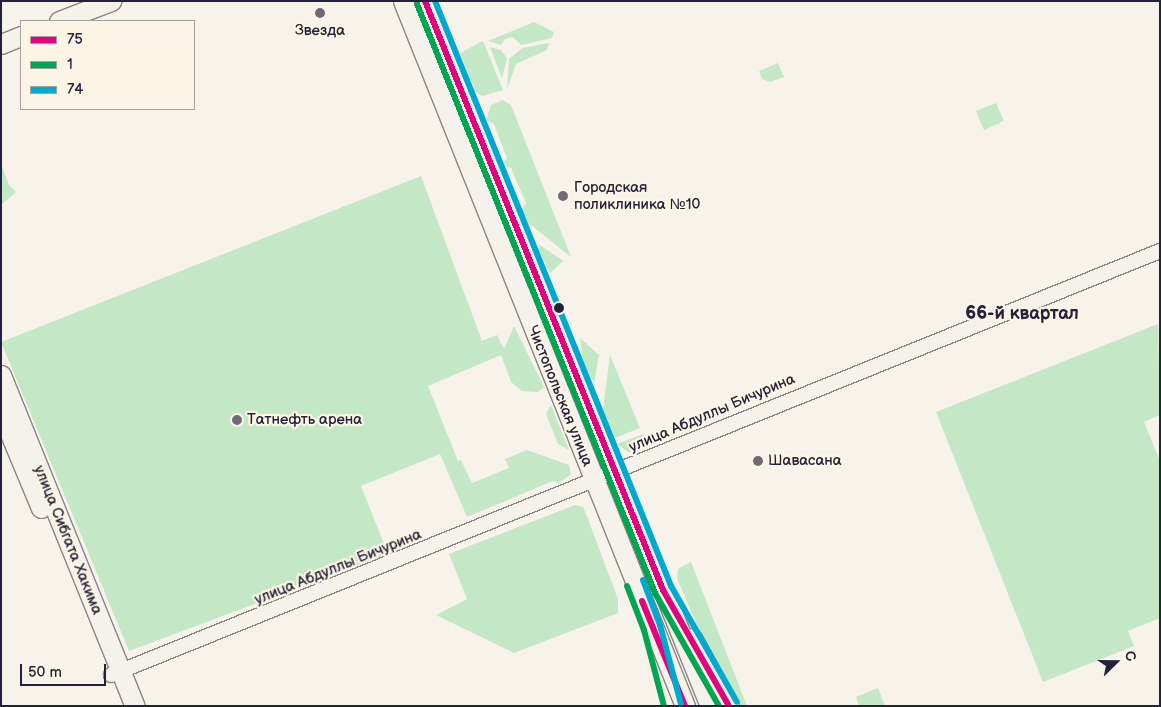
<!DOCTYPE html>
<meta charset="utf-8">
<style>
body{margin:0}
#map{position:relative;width:1161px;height:707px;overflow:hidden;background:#f7f3ea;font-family:"Balsamiq Sans",sans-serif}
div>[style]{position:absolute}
.green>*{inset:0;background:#c4e7c6}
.roads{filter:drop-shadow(1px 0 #868485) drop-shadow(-1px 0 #868485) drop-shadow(0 1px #868485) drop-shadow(0 -1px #868485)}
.street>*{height:14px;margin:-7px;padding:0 7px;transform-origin:7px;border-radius:7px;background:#f5f2ec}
.secondary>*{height:19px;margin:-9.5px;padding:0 9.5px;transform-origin:9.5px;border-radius:9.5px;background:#f5f2ec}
.bus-1>*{height:6px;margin:-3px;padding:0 3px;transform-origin:3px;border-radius:3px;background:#e5007d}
.bus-2>*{height:6px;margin:-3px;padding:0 3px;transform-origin:3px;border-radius:3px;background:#00a651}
.bus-3>*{height:6px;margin:-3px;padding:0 3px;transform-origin:3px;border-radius:3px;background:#00a9ce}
.dots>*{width:14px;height:14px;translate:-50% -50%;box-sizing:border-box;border:2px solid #fcf5e5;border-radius:50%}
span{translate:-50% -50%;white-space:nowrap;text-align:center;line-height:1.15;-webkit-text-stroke:4.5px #fcf5e5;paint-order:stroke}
.poi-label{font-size:15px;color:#22223b}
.left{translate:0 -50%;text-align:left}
.street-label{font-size:15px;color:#22223b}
.quarter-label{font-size:18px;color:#22223b;font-weight:700}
.frame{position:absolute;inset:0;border:2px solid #22223b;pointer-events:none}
.legend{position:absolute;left:20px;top:20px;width:175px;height:90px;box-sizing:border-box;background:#fcf5e5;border:1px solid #a5a1a1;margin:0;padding:6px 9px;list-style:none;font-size:15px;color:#22223b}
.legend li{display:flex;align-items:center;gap:10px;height:25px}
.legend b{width:25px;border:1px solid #a5a1a1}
.north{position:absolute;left:1091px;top:637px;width:50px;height:50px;-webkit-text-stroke:4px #fcf5e5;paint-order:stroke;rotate:68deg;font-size:14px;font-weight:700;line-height:20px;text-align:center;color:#22223b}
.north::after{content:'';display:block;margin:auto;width:18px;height:22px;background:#22223b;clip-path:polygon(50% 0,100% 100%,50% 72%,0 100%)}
.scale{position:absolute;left:20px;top:664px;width:86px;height:22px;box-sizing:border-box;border:2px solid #22223b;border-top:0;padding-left:6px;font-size:15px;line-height:18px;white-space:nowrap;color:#22223b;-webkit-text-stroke:4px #fcf5e5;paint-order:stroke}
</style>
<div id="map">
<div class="green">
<i style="clip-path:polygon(534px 22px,554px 32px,552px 38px,521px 45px,513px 37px,505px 39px,501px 45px,488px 41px)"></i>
<i style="clip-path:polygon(483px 41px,503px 90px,482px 96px,475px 91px,460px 53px)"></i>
<i style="clip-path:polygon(549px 43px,547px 50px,516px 64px,507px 90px,509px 59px,522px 48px)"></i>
<i style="clip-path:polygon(490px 47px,501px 50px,507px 58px,502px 78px)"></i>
<i style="clip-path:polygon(778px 63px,784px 77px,770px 82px,762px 79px,759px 71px)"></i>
<i style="clip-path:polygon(503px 100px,511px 105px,571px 257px,527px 222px,521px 210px,526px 203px,511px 168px,502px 165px,507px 158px,494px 124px,486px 120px,491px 105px)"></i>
<i style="clip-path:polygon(996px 103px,1004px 121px,984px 130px,976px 111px)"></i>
<i style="clip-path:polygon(1px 163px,9px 185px,16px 192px,1px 205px)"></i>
<i style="clip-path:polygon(421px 176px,482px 341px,497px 335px,504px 349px,514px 326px,544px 387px,538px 392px,522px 391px,511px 382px,501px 355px,428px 386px,458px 461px,461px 460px,472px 483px,509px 468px,505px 459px,527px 450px,569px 465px,571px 474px,559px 483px,553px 481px,467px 517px,440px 454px,361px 486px,388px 554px,129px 651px,1px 342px)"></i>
<i style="clip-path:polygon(540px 245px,563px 261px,550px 273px,538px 249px)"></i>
<i style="clip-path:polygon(1158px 324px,1160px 415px,1144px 422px,1160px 461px,1160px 618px,1128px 631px,1134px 646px,1043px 682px,936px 412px)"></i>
<i style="clip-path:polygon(580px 338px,599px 355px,594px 384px,583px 361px)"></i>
<i style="clip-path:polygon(610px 355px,640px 428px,615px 438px,603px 410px)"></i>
<i style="clip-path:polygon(551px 405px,569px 450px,558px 444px,546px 414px)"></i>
<i style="clip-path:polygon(643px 434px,648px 447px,637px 452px,628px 452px,617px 444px)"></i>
<i style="clip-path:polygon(575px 505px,583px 507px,586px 514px,618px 599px,618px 613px,514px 653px,436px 615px,467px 599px,449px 554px)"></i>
<i style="clip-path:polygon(691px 562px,747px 706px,738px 706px,703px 640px,677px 578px,678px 569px)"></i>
<i style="clip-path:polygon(878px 688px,885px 706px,859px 706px,856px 697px)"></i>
</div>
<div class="roads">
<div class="street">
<i style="left:111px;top:675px;width:1131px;rotate:-22.01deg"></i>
</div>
<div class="secondary">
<i style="left:403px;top:1px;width:759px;rotate:68.2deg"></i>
<i style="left:425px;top:1px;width:760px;rotate:67.99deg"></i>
<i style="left:59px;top:21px;width:56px;rotate:-21deg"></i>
<i style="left:1px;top:44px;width:22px;rotate:-22deg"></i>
<i style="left:1px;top:375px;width:357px;rotate:68deg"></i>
<i style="left:1px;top:412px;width:104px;rotate:67.4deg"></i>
<i style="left:692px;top:638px;width:77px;rotate:61.4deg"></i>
</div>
</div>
<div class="bus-1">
<i style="left:425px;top:1px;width:635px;rotate:68deg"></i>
<i style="left:663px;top:590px;width:133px;rotate:60.4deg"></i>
<i style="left:642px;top:601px;width:113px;rotate:67.7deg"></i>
</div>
<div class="bus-2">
<i style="left:417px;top:4px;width:635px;rotate:68deg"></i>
<i style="left:655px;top:593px;width:130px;rotate:60.5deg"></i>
<i style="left:627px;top:586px;width:47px;rotate:68.9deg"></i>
<i style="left:644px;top:630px;width:79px;rotate:75.3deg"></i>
</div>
<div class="bus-3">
<i style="left:435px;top:1px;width:631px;rotate:68.03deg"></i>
<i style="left:671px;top:586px;width:133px;rotate:60.4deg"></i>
<i style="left:643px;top:580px;width:48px;rotate:69.3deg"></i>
<i style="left:660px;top:625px;width:82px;rotate:75.1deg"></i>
</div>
<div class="dots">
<i style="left:320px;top:13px;background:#6d6b78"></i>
<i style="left:563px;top:196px;background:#6d6b78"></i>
<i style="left:559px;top:308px;background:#22223b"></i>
<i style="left:237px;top:420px;background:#6d6b78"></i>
<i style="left:758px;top:461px;background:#6d6b78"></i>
</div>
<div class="poi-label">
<span style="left:320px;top:31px">Звезда</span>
<span class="left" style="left:574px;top:196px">Городская<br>поликлиника №10</span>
<span class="left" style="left:247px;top:420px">Татнефть арена</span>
<span class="left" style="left:768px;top:461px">Шавасана</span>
</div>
<div class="street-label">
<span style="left:560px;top:396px;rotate:68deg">Чистопольская улица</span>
<span style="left:712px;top:413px;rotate:-23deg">улица Абдуллы Бичурина</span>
<span style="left:68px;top:540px;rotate:68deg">улица Сибгата Хакима</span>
<span style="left:338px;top:567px;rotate:-22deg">улица Абдуллы Бичурина</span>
</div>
<div class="quarter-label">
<span style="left:1022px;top:314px">66-й квартал</span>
</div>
<div class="frame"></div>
<ul class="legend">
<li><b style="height:6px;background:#e5007d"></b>75</li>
<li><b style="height:6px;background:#00a651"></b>1</li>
<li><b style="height:6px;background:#00a9ce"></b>74</li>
</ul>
<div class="north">С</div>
<div class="scale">50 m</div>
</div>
